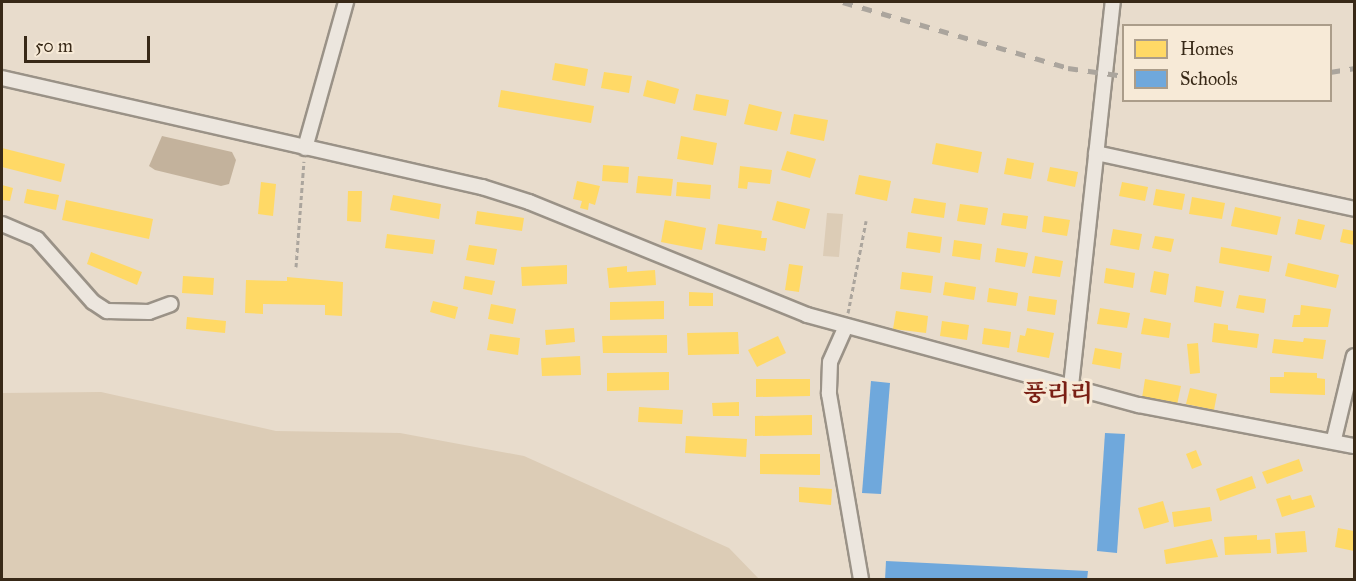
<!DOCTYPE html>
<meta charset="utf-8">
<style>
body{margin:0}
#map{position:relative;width:1356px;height:581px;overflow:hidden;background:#e8dccc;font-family:"IM FELL Great Primer","Noto Serif KR",serif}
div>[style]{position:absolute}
.green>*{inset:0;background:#dcccb6}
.water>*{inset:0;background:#c3b29c}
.homes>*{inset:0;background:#ffd966}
.schools>*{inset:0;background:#6fa8dc}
.path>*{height:3px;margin-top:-1.5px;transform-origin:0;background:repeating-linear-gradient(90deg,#aba59d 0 4.5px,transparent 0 7.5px)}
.roads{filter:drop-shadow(2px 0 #9a9287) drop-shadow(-2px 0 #9a9287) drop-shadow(0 2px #9a9287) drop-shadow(0 -2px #9a9287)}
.street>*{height:14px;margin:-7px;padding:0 7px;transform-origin:7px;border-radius:7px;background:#ece6de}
.rail>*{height:4.5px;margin-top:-2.25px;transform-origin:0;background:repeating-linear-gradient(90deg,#aba59d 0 10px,transparent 0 20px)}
span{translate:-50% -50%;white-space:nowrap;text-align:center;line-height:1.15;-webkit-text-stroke:6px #f7ead7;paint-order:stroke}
.quarter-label{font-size:24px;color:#7a1f14;font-weight:700}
.frame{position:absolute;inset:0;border:3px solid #382917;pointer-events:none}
.legend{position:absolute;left:1122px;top:24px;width:210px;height:78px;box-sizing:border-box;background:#f7ead7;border:2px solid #ab9d8a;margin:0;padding:8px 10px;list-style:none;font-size:18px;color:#382917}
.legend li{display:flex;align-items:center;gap:12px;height:30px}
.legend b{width:30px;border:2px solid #ab9d8a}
.scale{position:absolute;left:24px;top:36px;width:126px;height:27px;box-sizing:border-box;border:3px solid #382917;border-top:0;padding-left:8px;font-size:18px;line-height:21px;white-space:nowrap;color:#382917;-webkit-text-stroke:4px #f7ead7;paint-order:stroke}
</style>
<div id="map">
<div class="green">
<i style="clip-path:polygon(827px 213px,843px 214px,839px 257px,823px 256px)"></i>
<i style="clip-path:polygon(101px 392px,276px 431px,400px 433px,524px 456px,729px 548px,759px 579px,2px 579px,2px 393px)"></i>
</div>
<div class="water">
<i style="clip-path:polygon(162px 136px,232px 152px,236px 160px,229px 184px,221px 186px,155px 170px,149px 166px)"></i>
</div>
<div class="homes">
<i style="clip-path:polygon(555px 63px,588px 69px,585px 86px,552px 80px)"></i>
<i style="clip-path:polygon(604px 72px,632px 76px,629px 93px,601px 88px)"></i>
<i style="clip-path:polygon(647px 80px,679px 89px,675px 104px,643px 96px)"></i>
<i style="clip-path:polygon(501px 90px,594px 106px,591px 123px,498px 107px)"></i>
<i style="clip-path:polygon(696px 94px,729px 100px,726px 116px,693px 110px)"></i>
<i style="clip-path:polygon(749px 104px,782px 112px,777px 131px,744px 124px)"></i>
<i style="clip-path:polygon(794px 114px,828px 120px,824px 141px,790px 134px)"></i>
<i style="clip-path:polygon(681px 136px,717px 143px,713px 165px,677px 159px)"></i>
<i style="clip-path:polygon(936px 143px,982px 152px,978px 173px,932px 164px)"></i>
<i style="clip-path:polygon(2px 148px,65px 164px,61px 182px,2px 167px)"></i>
<i style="clip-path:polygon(787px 151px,816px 159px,810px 178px,781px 170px)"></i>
<i style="clip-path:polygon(1007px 158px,1034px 163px,1031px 179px,1004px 174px)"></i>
<i style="clip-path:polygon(603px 165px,629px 167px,628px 183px,602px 181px)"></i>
<i style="clip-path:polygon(740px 166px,772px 170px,770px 184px,748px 182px,747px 189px,738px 188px)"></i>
<i style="clip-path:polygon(1050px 167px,1078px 172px,1075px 187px,1047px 181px)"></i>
<i style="clip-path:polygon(859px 175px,891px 181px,887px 201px,855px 194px)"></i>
<i style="clip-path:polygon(638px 176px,673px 179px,671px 196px,636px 193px)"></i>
<i style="clip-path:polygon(577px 181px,600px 186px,595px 205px,589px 203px,588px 210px,580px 208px,582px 201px,573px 199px)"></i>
<i style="clip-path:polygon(261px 182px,276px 184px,273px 216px,258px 214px)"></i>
<i style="clip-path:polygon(677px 182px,711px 185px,710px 199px,676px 196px)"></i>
<i style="clip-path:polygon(1122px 182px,1148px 187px,1145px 201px,1119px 196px)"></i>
<i style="clip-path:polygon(2px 185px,13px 188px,10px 201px,2px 200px)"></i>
<i style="clip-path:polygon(27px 189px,59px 195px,56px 210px,24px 203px)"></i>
<i style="clip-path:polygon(1156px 189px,1185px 194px,1182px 210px,1153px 205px)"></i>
<i style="clip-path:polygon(348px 191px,362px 191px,361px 222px,347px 221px)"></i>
<i style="clip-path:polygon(393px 195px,441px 204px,439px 219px,390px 210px)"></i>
<i style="clip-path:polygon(1192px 197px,1225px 203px,1222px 219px,1189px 214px)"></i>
<i style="clip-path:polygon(914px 198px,946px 203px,944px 218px,911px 213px)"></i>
<i style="clip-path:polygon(66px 200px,153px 219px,149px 239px,62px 220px)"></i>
<i style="clip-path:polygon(777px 201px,810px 209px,805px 229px,772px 220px)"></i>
<i style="clip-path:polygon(960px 204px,988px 208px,985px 225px,957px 221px)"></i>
<i style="clip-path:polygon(1235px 207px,1281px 217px,1277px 235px,1231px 226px)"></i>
<i style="clip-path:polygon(477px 211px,524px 218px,522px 231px,475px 224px)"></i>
<i style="clip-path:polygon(1003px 213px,1028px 216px,1026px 229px,1001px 225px)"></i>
<i style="clip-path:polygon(1044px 216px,1070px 220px,1067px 236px,1042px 232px)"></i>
<i style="clip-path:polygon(1298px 219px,1325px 225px,1321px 240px,1295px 234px)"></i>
<i style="clip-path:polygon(665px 220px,706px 228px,702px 250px,661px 242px)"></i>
<i style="clip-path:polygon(718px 224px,762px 231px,761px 238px,767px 238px,765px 251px,715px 244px)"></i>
<i style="clip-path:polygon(1113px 229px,1142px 234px,1139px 250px,1110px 245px)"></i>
<i style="clip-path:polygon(1343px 229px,1354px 231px,1354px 245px,1340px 242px)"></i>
<i style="clip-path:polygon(908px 232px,942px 237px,940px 253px,906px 248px)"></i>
<i style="clip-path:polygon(387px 234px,435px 240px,433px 254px,385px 248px)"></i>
<i style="clip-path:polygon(1155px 236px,1174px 239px,1171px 252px,1152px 248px)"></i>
<i style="clip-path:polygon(954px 240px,982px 244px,980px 260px,952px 256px)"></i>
<i style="clip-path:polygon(469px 245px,497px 249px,494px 265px,466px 260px)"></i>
<i style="clip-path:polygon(1221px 247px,1272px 256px,1269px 272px,1219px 263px)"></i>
<i style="clip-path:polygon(997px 248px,1028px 253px,1025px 267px,995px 262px)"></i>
<i style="clip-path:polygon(91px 252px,142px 272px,137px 285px,87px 264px)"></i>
<i style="clip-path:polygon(1035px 256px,1063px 261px,1060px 277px,1032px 273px)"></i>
<i style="clip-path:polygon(1288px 263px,1339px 275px,1336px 288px,1285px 276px)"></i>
<i style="clip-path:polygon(789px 264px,803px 266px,799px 292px,785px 290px)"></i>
<i style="clip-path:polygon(567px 265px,567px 284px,522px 286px,521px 267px)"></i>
<i style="clip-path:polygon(627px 266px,627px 272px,655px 270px,656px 285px,609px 288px,607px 268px)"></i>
<i style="clip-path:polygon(1106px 268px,1135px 273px,1133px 288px,1104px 283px)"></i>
<i style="clip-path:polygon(1154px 271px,1169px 274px,1166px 295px,1150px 292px)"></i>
<i style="clip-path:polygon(902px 272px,933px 276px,931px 293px,900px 289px)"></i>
<i style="clip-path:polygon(183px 276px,214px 278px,213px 295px,182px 293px)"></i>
<i style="clip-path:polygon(465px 276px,495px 281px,492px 295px,463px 289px)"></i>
<i style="clip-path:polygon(287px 277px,343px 282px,342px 316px,325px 315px,325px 305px,263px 304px,263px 314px,245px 313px,246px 280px,287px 281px)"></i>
<i style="clip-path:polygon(945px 282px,976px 287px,974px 300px,943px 295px)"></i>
<i style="clip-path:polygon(1196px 286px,1224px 291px,1221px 307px,1194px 302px)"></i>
<i style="clip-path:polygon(989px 288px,1018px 293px,1016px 306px,987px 302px)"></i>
<i style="clip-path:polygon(689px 292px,713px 293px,713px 306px,689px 306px)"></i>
<i style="clip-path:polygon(1239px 295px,1266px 299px,1264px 313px,1236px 308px)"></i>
<i style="clip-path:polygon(1029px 296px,1057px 300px,1055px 315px,1027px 311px)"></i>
<i style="clip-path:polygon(433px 301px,458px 307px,455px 319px,430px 312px)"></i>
<i style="clip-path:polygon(664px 301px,664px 319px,610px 320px,610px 302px)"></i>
<i style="clip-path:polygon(491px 304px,516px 309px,513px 324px,488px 319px)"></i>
<i style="clip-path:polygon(1301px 305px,1331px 309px,1328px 327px,1292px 327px,1294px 315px,1300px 315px)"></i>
<i style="clip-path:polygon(1100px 308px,1130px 313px,1127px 328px,1097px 324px)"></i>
<i style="clip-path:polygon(896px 311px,928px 316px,926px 333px,893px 329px)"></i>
<i style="clip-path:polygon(187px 317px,226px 321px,225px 333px,186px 329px)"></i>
<i style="clip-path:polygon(1144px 318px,1171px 323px,1169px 338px,1141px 334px)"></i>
<i style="clip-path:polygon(942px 321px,969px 325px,967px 340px,940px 336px)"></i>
<i style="clip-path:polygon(1214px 323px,1228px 325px,1228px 330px,1259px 334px,1257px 348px,1212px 342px)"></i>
<i style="clip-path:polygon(574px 328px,575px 342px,546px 345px,545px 330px)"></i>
<i style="clip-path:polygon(984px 328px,1011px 332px,1009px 348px,982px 344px)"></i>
<i style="clip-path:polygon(1027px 328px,1054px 333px,1049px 358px,1017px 352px,1020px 335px,1025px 336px)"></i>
<i style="clip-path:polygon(738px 332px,739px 354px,688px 355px,687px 333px)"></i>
<i style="clip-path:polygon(490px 334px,520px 338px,518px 355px,487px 350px)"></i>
<i style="clip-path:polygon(667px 335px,667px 353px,603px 353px,602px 336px)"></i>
<i style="clip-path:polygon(778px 336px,786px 353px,757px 367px,748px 350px)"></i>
<i style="clip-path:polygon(1304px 338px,1326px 340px,1323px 359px,1272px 353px,1274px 339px,1303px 342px)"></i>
<i style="clip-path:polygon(1198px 343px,1200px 373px,1190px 374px,1187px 344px)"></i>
<i style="clip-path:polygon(1095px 348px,1122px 353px,1120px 369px,1092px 364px)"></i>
<i style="clip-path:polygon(580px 356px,581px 375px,542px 376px,541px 358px)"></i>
<i style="clip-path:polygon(669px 372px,669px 390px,607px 391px,607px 373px)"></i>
<i style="clip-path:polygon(1284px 372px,1317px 373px,1317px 378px,1325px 379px,1325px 395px,1270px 393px,1270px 377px,1284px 377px)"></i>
<i style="clip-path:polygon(756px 379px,810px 379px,810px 396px,756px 397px)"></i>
<i style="clip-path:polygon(1145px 379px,1181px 386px,1177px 405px,1142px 398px)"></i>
<i style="clip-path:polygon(1190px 388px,1217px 394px,1214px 410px,1186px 404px)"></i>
<i style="clip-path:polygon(739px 402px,739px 416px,713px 416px,712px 403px)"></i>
<i style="clip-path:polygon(639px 407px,683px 410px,682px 424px,638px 422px)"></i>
<i style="clip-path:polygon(812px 415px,812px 435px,755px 436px,755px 416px)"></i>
<i style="clip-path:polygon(686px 436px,747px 439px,746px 457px,685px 453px)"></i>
<i style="clip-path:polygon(1196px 450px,1202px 465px,1192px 469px,1186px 454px)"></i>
<i style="clip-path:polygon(760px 454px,820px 454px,820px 475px,760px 474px)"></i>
<i style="clip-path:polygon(1299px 459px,1303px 471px,1267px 484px,1262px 472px)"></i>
<i style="clip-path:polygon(1252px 476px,1256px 488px,1220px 501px,1216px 489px)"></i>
<i style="clip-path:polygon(799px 487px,832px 489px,831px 505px,799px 502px)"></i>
<i style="clip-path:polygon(1290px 495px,1292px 500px,1311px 495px,1315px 507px,1282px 517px,1276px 499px)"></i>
<i style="clip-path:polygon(1163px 501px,1169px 522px,1144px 529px,1138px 508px)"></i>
<i style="clip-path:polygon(1210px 507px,1212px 521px,1174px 527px,1172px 512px)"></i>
<i style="clip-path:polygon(1338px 528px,1354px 531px,1354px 551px,1335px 547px)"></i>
<i style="clip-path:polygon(1305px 531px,1307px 552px,1277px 554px,1275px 533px)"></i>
<i style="clip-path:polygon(1257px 535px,1257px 540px,1270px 539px,1271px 553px,1225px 555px,1224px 537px)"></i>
<i style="clip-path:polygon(1212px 539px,1218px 557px,1166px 564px,1164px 550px)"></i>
</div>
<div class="schools">
<i style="clip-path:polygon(871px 381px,890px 383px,881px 494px,862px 493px)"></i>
<i style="clip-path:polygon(1105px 433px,1125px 434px,1117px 553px,1097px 551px)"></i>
<i style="clip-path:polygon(886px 561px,1088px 571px,1087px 580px,885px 580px)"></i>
</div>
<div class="path">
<i style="left:296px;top:267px;width:106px;rotate:-85.7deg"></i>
<i style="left:848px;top:313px;width:94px;rotate:-78.9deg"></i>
</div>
<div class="roads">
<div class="street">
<i style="left:2px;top:78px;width:492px;rotate:12.8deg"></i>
<i style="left:482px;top:187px;width:49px;rotate:17.7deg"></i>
<i style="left:529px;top:202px;width:300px;rotate:22.1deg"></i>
<i style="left:807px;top:315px;width:344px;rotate:15.2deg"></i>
<i style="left:1139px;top:405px;width:219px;rotate:10.8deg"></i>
<i style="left:305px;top:148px;width:152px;rotate:-74.3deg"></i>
<i style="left:1096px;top:153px;width:264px;rotate:12.2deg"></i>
<i style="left:2px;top:224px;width:38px;rotate:23deg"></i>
<i style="left:37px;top:239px;width:84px;rotate:48.4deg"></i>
<i style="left:93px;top:302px;width:17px;rotate:33deg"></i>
<i style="left:107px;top:311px;width:42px;rotate:1.4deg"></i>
<i style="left:149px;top:312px;width:23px;rotate:-20deg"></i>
<i style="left:846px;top:326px;width:39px;rotate:114deg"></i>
<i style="left:830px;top:362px;width:32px;rotate:92deg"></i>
<i style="left:829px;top:394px;width:189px;rotate:80.2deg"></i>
<i style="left:1071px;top:386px;width:386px;rotate:-83.8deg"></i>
<i style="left:1334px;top:439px;width:85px;rotate:-76.5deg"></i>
</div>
</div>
<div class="rail">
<i style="left:843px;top:2px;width:234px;rotate:16.3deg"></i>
<i style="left:1068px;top:68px;width:57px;rotate:8.1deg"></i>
<i style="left:1330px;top:72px;width:24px;rotate:-9deg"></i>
</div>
<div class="quarter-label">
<span style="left:1058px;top:394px">풍리리</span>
</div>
<div class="frame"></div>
<ul class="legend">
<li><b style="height:16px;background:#ffd966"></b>Homes</li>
<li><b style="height:16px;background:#6fa8dc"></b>Schools</li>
</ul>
<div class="scale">50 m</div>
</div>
